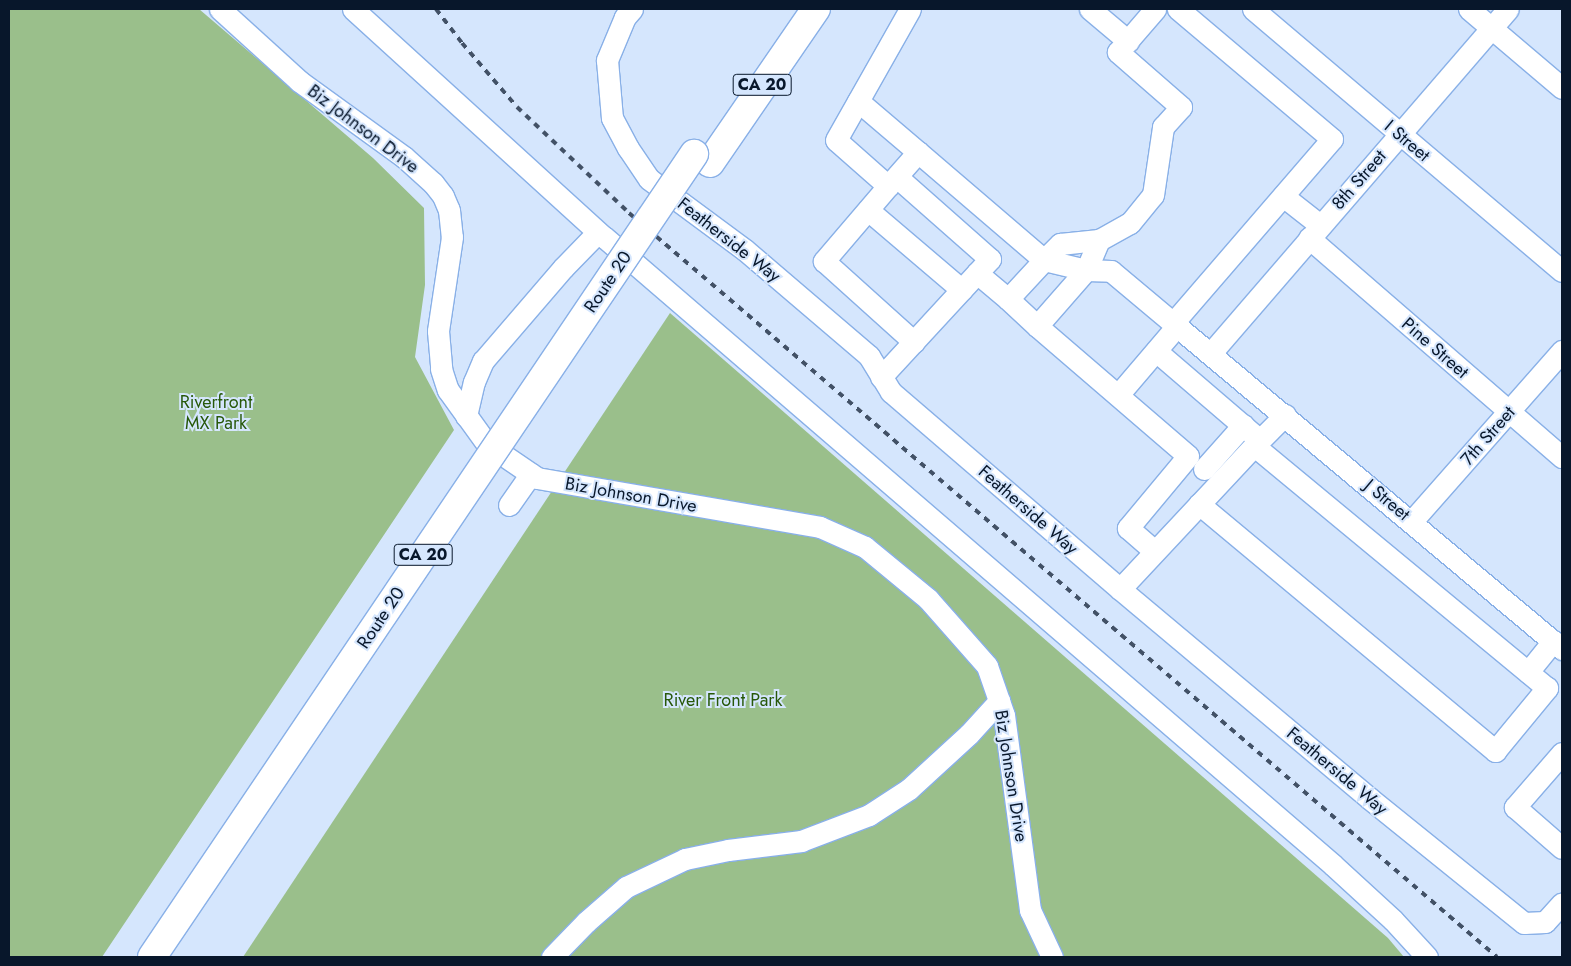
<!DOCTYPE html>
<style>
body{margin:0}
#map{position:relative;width:1571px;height:966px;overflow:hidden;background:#d5e6fd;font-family:Jost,sans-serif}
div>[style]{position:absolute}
.green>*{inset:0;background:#9abf8b}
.roads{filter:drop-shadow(1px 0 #89b0e7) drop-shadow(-1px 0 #89b0e7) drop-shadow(0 1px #89b0e7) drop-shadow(0 -1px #89b0e7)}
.minor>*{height:21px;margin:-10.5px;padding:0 10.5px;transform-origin:10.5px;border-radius:10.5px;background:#fff}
.highway>*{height:28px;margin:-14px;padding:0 14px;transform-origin:14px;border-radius:14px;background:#fff}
.rail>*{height:4px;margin-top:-2px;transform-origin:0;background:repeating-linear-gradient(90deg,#425166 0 6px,transparent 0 12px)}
.bridges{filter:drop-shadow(1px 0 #89b0e7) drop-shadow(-1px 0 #89b0e7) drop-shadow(0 1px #89b0e7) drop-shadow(0 -1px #89b0e7)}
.highway-bridge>*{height:28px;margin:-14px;padding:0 14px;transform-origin:14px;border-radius:14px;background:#fff}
span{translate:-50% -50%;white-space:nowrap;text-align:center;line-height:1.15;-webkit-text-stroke:4px #d5e6fd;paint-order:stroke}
.shield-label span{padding:1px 4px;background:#d5e6fd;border:1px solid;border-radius:4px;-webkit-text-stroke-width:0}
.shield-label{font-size:16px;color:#08172b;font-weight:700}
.street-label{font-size:18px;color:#08172b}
.park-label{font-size:18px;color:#275809}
.frame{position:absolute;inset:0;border:10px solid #08172b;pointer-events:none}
</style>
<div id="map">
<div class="green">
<i style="clip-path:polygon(9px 9px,199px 9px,373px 158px,424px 208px,425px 285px,415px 357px,454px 430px,102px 957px,9px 957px)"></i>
<i style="clip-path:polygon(670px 313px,1388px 938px,1404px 957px,243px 957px)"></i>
</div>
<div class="roads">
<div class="minor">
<i style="left:220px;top:9px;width:107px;rotate:42.3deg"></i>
<i style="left:299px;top:81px;width:130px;rotate:35.9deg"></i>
<i style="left:404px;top:157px;width:39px;rotate:42deg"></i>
<i style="left:433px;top:183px;width:16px;rotate:52deg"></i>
<i style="left:443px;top:196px;width:15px;rotate:67deg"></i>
<i style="left:449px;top:210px;width:27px;rotate:84deg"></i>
<i style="left:452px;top:237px;width:95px;rotate:98.5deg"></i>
<i style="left:438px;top:331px;width:38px;rotate:85deg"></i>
<i style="left:441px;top:369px;width:22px;rotate:72deg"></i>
<i style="left:448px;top:390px;width:67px;rotate:54.2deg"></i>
<i style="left:487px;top:444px;width:60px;rotate:34.2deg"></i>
<i style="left:537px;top:478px;width:287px;rotate:9.8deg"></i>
<i style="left:820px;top:527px;width:49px;rotate:24deg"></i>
<i style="left:865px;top:547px;width:82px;rotate:39.5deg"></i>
<i style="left:928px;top:599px;width:89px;rotate:48.6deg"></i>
<i style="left:987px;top:666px;width:52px;rotate:70.9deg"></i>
<i style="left:1004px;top:715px;width:197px;rotate:82.4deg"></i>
<i style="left:1030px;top:910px;width:52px;rotate:64.9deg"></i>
<i style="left:353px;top:9px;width:339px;rotate:42.3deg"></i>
<i style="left:604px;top:237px;width:962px;rotate:40.74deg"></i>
<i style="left:1333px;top:865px;width:81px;rotate:42.5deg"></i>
<i style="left:1393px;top:920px;width:50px;rotate:47.4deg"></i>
<i style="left:632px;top:9px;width:11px;rotate:131deg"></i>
<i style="left:625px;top:17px;width:47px;rotate:112.7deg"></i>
<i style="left:607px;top:60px;width:58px;rotate:85.1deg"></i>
<i style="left:612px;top:118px;width:34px;rotate:62deg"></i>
<i style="left:628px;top:148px;width:37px;rotate:56deg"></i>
<i style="left:649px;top:179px;width:119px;rotate:36.5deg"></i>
<i style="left:745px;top:250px;width:163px;rotate:40.5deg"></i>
<i style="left:869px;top:356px;width:42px;rotate:58.6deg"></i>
<i style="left:891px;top:392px;width:302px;rotate:40.7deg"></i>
<i style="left:1120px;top:589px;width:325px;rotate:40deg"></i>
<i style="left:1369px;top:798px;width:199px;rotate:38.9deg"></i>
<i style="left:1524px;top:923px;width:21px;rotate:-3deg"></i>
<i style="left:1545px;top:922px;width:25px;rotate:-48deg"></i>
<i style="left:1090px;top:9px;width:50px;rotate:40.1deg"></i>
<i style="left:1253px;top:9px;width:405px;rotate:40.3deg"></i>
<i style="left:1469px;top:9px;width:122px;rotate:40.3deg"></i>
<i style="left:858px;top:101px;width:79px;rotate:40.4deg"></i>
<i style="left:897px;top:177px;width:124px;rotate:41.4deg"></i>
<i style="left:990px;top:259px;width:19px;rotate:133deg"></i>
<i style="left:888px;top:186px;width:99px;rotate:130.5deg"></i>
<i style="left:824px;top:261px;width:121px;rotate:42deg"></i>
<i style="left:1283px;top:196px;width:47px;rotate:38.1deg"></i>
<i style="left:868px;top:210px;width:123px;rotate:40.4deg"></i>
<i style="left:1309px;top:238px;width:335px;rotate:40.9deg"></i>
<i style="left:1099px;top:240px;width:35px;rotate:-29deg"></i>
<i style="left:1130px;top:223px;width:36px;rotate:-51deg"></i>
<i style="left:1153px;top:195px;width:69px;rotate:-81.6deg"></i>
<i style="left:1163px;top:127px;width:27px;rotate:-48deg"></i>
<i style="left:1181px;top:107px;width:84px;rotate:-138.9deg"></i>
<i style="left:1118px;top:52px;width:57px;rotate:-49.3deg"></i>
<i style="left:1099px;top:240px;width:33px;rotate:113deg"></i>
<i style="left:1086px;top:270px;width:43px;rotate:-166.6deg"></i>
<i style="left:1044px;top:260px;width:23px;rotate:-45deg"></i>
<i style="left:1060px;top:244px;width:39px;rotate:-6deg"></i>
<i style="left:1008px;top:299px;width:40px;rotate:43deg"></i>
<i style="left:1037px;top:326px;width:74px;rotate:-48.8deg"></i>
<i style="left:1086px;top:270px;width:25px;rotate:2deg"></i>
<i style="left:1111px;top:271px;width:81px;rotate:40deg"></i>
<i style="left:1173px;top:323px;width:243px;rotate:-49.2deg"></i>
<i style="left:1332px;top:139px;width:202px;rotate:-139.8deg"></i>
<i style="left:1173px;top:323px;width:508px;rotate:39.96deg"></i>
<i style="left:1037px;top:326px;width:199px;rotate:40.7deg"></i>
<i style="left:1188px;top:456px;width:94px;rotate:129.8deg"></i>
<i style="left:1128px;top:528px;width:35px;rotate:41deg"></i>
<i style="left:1156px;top:351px;width:137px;rotate:40.6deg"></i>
<i style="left:1211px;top:353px;width:454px;rotate:-49.2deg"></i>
<i style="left:881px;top:377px;width:142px;rotate:-47.3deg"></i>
<i style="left:977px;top:273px;width:40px;rotate:40deg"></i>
<i style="left:1008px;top:299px;width:53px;rotate:-47.3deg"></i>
<i style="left:1044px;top:260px;width:166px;rotate:-139.4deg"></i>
<i style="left:918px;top:152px;width:45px;rotate:131.4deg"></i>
<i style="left:888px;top:186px;width:69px;rotate:-138.5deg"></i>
<i style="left:836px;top:140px;width:150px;rotate:-60.5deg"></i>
<i style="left:1118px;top:395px;width:91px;rotate:-49.5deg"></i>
<i style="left:466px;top:416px;width:35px;rotate:-77deg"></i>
<i style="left:474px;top:382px;width:23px;rotate:-67deg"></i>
<i style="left:483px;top:361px;width:123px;rotate:-49.3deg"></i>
<i style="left:563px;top:268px;width:50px;rotate:-45.8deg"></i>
<i style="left:1204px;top:469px;width:59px;rotate:-48.4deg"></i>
<i style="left:1199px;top:504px;width:386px;rotate:39.8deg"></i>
<i style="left:1495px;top:751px;width:82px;rotate:-50.5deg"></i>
<i style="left:1547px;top:688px;width:380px;rotate:-140.4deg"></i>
<i style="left:509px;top:505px;width:38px;rotate:-55deg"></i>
<i style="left:1412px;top:521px;width:227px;rotate:-48.6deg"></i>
<i style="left:1120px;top:589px;width:196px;rotate:-46.9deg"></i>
<i style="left:1254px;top:446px;width:44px;rotate:-45deg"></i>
<i style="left:1528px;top:672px;width:40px;rotate:-51deg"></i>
<i style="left:1562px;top:753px;width:72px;rotate:131deg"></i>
<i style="left:1515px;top:807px;width:62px;rotate:41.1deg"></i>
<i style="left:552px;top:957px;width:49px;rotate:-45.8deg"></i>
<i style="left:586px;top:922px;width:53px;rotate:-41.2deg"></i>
<i style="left:626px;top:887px;width:65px;rotate:-25.4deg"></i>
<i style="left:685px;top:859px;width:44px;rotate:-11.8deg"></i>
<i style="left:728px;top:850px;width:74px;rotate:-7deg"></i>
<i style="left:801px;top:841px;width:73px;rotate:-20.9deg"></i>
<i style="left:869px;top:815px;width:48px;rotate:-33deg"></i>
<i style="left:909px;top:789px;width:81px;rotate:-42.5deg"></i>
<i style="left:969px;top:734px;width:45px;rotate:-47.7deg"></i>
</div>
<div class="highway">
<i style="left:710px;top:163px;width:187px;rotate:-55.5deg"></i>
</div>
</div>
<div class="rail">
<i style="left:436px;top:9px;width:43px;rotate:52.6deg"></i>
<i style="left:462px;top:43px;width:84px;rotate:49.3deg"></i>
<i style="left:517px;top:107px;width:154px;rotate:43.4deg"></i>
<i style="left:629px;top:213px;width:1143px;rotate:40.6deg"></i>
</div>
<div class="bridges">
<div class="highway-bridge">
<i style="left:152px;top:957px;width:969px;rotate:-55.98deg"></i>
</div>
</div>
<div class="shield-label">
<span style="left:762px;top:85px">CA 20</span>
<span style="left:423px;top:555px">CA 20</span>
</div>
<div class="street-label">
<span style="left:363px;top:129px;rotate:37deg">Biz Johnson Drive</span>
<span style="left:1407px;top:141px;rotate:40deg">I Street</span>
<span style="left:1359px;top:180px;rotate:-49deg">8th Street</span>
<span style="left:729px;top:240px;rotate:38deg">Featherside Way</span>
<span style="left:608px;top:282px;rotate:-56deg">Route 20</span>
<span style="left:1435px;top:348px;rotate:41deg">Pine Street</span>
<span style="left:1488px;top:436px;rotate:-49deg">7th Street</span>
<span style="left:631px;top:495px;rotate:10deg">Biz Johnson Drive</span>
<span style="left:1387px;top:500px;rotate:40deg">J Street</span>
<span style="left:1028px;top:510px;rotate:41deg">Featherside Way</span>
<span style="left:381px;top:618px;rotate:-56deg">Route 20</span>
<span style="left:1337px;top:771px;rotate:40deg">Featherside Way</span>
<span style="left:1011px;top:776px;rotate:81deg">Biz Johnson Drive</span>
</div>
<div class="park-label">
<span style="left:216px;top:413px">Riverfront<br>MX Park</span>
<span style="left:723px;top:700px">River Front Park</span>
</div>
<div class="frame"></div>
</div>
